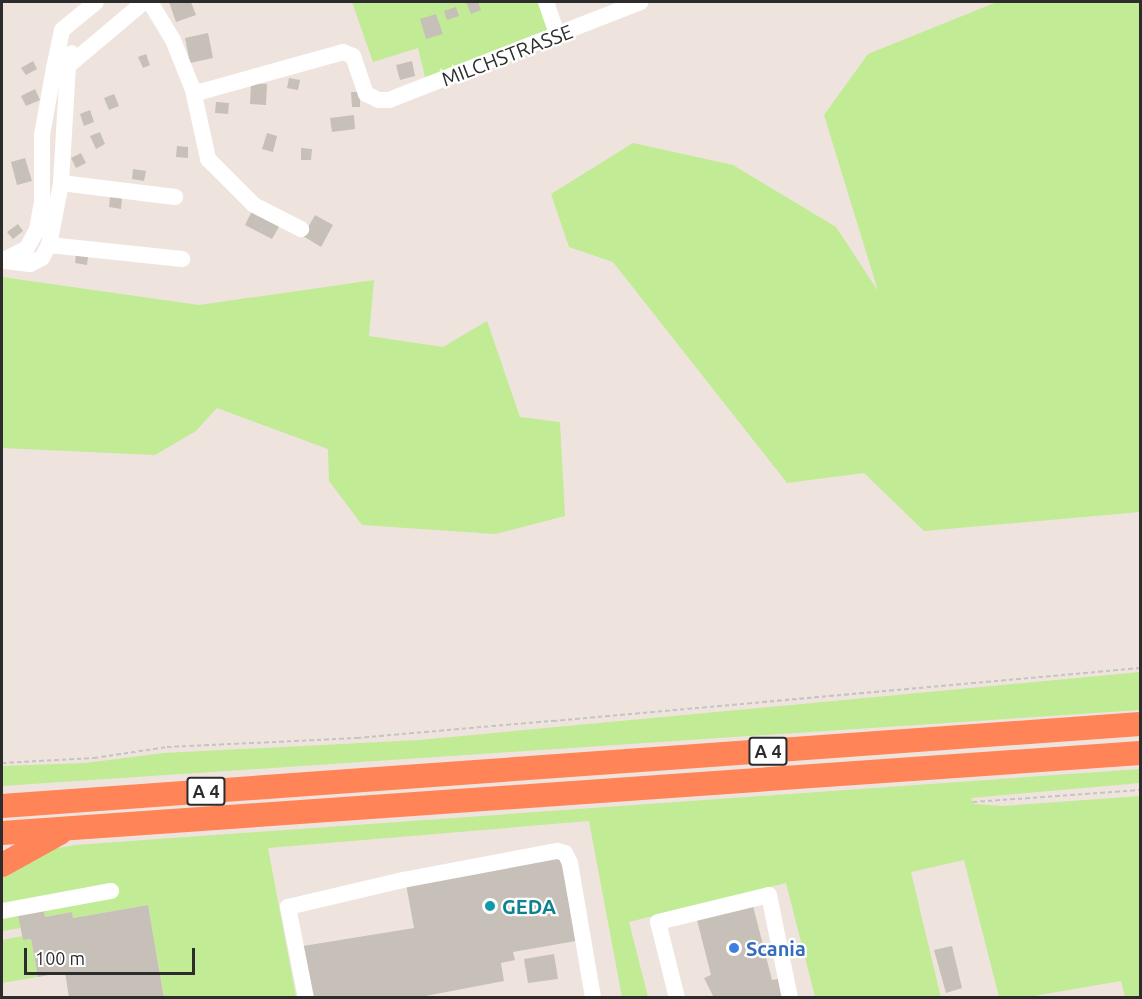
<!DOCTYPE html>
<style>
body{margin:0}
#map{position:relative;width:1142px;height:999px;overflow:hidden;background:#efe4dd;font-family:Ubuntu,sans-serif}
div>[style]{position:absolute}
.green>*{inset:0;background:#c1eb94}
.building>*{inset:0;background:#c7c0b8}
.path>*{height:2px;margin-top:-1px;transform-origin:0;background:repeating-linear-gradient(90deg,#c4c4c4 0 4.5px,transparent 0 7.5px)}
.minor>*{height:16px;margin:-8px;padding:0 8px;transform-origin:8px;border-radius:8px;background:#fff}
.highway>*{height:24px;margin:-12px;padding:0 12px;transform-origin:12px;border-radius:12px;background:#ff8458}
.dots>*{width:16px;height:16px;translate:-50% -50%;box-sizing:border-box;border:3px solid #fff;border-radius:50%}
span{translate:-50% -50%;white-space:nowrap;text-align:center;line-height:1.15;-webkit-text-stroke:4.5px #fff;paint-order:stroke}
.shield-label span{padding:2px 4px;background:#fff;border:2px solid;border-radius:4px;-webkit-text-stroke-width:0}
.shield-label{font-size:18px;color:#2c2c2c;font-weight:700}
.street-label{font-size:20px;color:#2c2c2c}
.culture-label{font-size:20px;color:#0d838f;font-weight:700}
.left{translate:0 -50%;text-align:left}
.shop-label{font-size:20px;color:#366cbe;font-weight:700}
.frame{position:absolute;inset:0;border:3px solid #2c2c2c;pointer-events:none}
.scale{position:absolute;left:24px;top:948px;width:171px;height:27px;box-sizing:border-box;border:3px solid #2c2c2c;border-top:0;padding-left:8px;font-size:18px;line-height:21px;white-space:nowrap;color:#2c2c2c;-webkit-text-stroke:4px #fff;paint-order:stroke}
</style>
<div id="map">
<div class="green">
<i style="clip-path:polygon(352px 2px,542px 2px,552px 31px,426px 81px,418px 48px,373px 62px)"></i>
<i style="clip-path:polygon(997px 2px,1140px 2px,1140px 512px,924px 531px,864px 473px,787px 483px,613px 262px,569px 247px,551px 194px,633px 143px,733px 165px,836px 227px,878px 291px,824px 115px,868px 54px)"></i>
<i style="clip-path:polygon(2px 277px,199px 305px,374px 280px,369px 336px,443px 347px,487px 321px,520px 417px,560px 422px,565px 516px,495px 534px,362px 525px,329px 481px,328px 449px,217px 408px,196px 431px,155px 455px,2px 448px)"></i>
<i style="clip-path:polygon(1140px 672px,1140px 710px,2px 786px,2px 766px,85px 763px,164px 753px,419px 740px)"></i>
<i style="clip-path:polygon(1140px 769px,1140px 783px,971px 798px,974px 804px,1003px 806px,1140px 796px,1140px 997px,1125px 997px,1121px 981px,1028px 997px,999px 997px,964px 860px,911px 872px,941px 998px,815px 997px,786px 883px,629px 922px,648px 997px,622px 997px,589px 821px,268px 848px,296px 997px,164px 997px,148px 905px,73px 918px,72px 912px,45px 917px,44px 911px,21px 928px,2px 931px,2px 915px,114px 894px,112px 883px,93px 886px,93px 891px,2px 907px,2px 871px,52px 849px,75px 845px)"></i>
<i style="clip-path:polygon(22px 936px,23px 940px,31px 939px,38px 977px,2px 983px,2px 940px)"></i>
</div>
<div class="building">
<i style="clip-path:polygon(169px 2px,191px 2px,196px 15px,176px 22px)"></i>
<i style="clip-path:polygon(466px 2px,478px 2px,481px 10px,471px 14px)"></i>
<i style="clip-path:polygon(456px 7px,459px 16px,447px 20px,444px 11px)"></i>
<i style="clip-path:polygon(436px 14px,443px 34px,426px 39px,420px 19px)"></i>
<i style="clip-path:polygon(208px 33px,213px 58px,190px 63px,185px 38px)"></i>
<i style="clip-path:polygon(146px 54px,150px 65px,143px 68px,138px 57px)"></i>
<i style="clip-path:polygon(33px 61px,37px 69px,26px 75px,21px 68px)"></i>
<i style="clip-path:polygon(412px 61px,415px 76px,400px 80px,396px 65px)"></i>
<i style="clip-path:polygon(289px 78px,300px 80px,298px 90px,287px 88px)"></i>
<i style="clip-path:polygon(251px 83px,267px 84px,266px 105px,250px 104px)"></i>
<i style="clip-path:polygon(35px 89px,40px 100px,26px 106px,21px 96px)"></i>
<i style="clip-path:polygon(351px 92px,360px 92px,360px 107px,352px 107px)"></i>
<i style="clip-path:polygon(114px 94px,119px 106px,109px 110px,104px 98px)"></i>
<i style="clip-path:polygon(216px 102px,229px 103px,228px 114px,215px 113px)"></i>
<i style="clip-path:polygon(90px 110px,94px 122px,84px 126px,80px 114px)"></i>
<i style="clip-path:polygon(354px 115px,355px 129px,332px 132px,330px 118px)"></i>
<i style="clip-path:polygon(100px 132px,105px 144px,96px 149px,90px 136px)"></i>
<i style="clip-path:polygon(267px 133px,277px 136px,273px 152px,262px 149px)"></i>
<i style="clip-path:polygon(177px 146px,188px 147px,188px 158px,176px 157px)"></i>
<i style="clip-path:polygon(301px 148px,312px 149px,311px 160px,301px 160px)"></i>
<i style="clip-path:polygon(81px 153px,86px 163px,76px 168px,71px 158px)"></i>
<i style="clip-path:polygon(25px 158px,32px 181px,17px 185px,11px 162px)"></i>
<i style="clip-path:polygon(133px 169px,146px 171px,144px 181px,132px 179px)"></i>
<i style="clip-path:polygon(110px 197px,122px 198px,121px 209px,109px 207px)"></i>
<i style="clip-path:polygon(252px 211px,280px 225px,272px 239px,245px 225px)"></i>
<i style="clip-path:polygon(315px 215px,333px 225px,321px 247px,303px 236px)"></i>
<i style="clip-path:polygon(18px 224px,23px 231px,13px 239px,7px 232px)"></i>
<i style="clip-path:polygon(76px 255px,88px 257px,87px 265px,75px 263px)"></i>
<i style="clip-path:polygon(560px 856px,576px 941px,513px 952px,515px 960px,501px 963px,504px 981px,415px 998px,313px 998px,303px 946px,414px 928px,406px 884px)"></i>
<i style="clip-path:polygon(148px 905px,164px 998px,69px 998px,65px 972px,38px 977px,31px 939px,23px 940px,18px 915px,44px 911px,45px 917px,72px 912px,73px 918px)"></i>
<i style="clip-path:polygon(753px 906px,772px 980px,778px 979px,782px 998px,714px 998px,704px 978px,711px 975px,697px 920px)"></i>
<i style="clip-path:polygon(952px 946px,962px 988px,946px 993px,934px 950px)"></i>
<i style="clip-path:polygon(554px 954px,558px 979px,528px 983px,524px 959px)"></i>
</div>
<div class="path">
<i style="left:2px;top:763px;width:92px;rotate:-3.1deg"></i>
<i style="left:94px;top:758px;width:74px;rotate:-8.6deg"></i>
<i style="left:167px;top:747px;width:190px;rotate:-2.7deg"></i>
<i style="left:357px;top:738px;width:197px;rotate:-5deg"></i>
<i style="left:553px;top:721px;width:589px;rotate:-5.16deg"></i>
<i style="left:973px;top:802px;width:167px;rotate:-4.1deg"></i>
</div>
<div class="minor">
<i style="left:150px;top:2px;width:44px;rotate:58.8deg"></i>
<i style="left:173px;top:40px;width:54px;rotate:68.2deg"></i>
<i style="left:193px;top:90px;width:7px;rotate:16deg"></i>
<i style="left:200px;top:92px;width:148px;rotate:-15.6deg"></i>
<i style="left:343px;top:52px;width:11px;rotate:22deg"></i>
<i style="left:353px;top:56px;width:40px;rotate:71.1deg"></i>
<i style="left:366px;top:94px;width:14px;rotate:25deg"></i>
<i style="left:379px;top:100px;width:10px"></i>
<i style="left:389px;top:100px;width:270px;rotate:-21.3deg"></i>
<i style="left:546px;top:2px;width:36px;rotate:71deg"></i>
<i style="left:54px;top:68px;width:39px;rotate:-78deg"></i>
<i style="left:62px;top:30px;width:44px;rotate:-39.5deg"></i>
<i style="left:193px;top:90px;width:71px;rotate:77.7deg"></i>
<i style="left:208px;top:159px;width:65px;rotate:45deg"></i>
<i style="left:254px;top:205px;width:53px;rotate:27.1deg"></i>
<i style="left:61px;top:183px;width:115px;rotate:7deg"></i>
<i style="left:49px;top:245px;width:134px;rotate:6deg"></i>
<i style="left:2px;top:261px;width:28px;rotate:-27deg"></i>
<i style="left:27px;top:248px;width:21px;rotate:-61deg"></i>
<i style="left:37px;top:230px;width:29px;rotate:-80deg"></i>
<i style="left:42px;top:201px;width:66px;rotate:-90deg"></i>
<i style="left:42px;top:135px;width:68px;rotate:-79.8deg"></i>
<i style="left:54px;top:68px;width:23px;rotate:-40deg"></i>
<i style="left:5px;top:261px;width:25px;rotate:7deg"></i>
<i style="left:30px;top:264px;width:13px;rotate:-27deg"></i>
<i style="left:42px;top:258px;width:15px;rotate:-62deg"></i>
<i style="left:49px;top:245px;width:63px;rotate:-79deg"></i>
<i style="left:61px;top:183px;width:117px;rotate:-86.6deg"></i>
<i style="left:68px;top:66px;width:99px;rotate:-40.1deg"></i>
<i style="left:2px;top:911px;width:111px;rotate:-10.4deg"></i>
<i style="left:306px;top:998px;width:93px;rotate:-101.2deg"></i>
<i style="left:288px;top:907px;width:118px;rotate:-13.2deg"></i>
<i style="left:403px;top:880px;width:157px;rotate:-10.7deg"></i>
<i style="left:557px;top:851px;width:8px;rotate:14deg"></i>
<i style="left:565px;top:853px;width:11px;rotate:63deg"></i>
<i style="left:570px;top:863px;width:137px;rotate:80.3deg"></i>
<i style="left:677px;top:998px;width:78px;rotate:-104deg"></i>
<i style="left:658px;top:922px;width:114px;rotate:-13.7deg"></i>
<i style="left:769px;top:895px;width:105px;rotate:78.5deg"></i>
</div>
<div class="highway">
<i style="left:2px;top:806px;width:1141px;rotate:-4.12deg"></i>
<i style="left:2px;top:833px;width:1141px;rotate:-4.02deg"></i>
<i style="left:2px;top:865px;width:66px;rotate:-28.9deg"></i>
</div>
<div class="dots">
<i style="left:490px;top:906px;background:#0f9aa8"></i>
<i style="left:734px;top:948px;background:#3f7fe0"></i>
</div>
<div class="shield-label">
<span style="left:768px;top:751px">A 4</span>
<span style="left:206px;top:791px">A 4</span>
</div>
<div class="street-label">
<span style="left:507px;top:55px;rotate:-21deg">MILCHSTRASSE</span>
</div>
<div class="culture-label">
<span class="left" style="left:502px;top:906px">GEDA</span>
</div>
<div class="shop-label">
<span class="left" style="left:746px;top:948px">Scania</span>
</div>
<div class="frame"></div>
<div class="scale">100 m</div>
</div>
